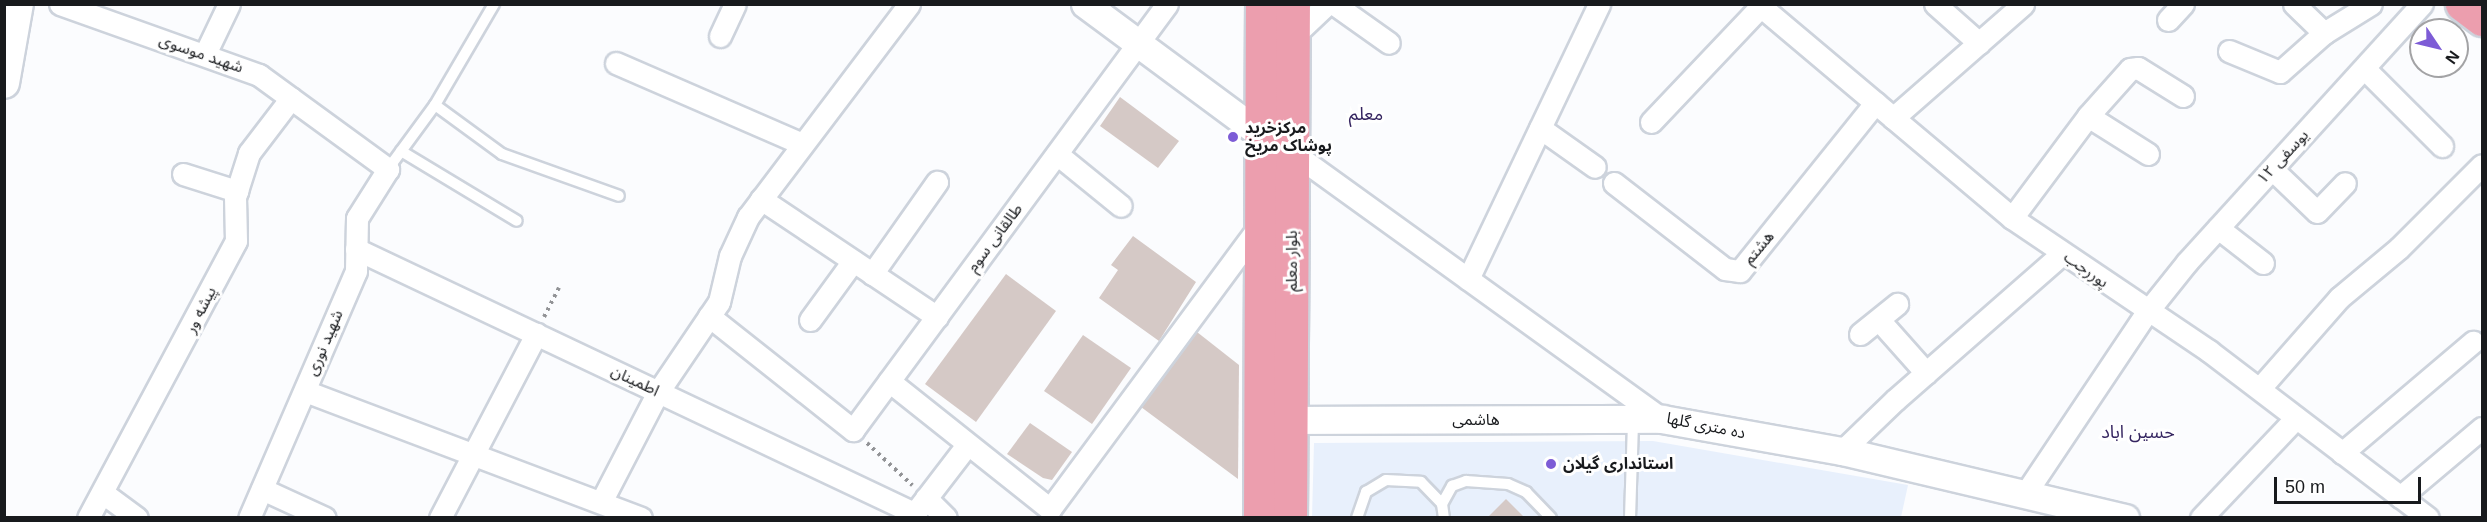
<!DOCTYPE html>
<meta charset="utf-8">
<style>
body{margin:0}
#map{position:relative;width:2487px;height:522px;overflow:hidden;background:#fbfcfe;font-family:Helvetica,"Noto Sans Arabic",sans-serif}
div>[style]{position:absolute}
.built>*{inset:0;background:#e8f0fc}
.building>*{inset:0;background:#d5c9c6}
.path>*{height:4px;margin-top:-2px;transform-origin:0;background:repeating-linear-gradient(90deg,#929396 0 3px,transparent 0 7.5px)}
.roads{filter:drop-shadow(2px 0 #cdd3dc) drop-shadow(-2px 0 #cdd3dc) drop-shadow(0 2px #cdd3dc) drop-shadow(0 -2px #cdd3dc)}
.service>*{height:10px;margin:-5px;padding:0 5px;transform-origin:5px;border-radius:5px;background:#fff}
.minor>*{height:21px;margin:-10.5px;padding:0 10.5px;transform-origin:10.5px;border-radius:10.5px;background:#fff}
.tertiary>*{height:27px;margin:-13.5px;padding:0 13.5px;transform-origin:13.5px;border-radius:13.5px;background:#fff}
.secondary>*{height:30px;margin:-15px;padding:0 15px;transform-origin:15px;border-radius:15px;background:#fff}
.primary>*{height:33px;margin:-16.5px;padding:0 16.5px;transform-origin:16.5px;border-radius:16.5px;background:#ec9eae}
.dots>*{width:16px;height:16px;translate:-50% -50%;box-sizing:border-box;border:3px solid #fff;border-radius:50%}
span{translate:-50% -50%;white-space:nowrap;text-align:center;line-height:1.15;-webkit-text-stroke:6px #fff;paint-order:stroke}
.street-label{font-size:16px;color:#181a1d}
.poi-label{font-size:16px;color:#181a1d;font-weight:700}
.left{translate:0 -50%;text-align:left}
.neighbourhood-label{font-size:18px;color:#352560}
.frame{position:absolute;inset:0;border:6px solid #181a1d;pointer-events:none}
.north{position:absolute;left:2409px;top:18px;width:60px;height:60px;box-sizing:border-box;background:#fff;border:2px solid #a3a3a5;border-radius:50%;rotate:125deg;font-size:16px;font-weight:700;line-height:24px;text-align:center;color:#181a1d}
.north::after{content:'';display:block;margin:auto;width:21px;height:27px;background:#7d5cd6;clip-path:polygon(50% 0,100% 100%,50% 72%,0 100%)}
.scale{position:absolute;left:2274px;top:477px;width:147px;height:27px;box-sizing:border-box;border:3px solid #181a1d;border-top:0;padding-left:8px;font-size:18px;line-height:21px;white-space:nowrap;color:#181a1d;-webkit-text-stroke:4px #fff;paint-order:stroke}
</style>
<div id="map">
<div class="built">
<i style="clip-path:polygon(1653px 441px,1908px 485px,1901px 517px,1312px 518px,1314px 443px)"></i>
</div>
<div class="building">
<i style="clip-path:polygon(1120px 97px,1179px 141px,1158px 168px,1100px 126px)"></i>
<i style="clip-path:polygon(1133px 236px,1196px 282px,1159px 341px,1099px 298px,1118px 270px,1111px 265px)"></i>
<i style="clip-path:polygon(1006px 274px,1056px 311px,976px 422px,925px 384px)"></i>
<i style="clip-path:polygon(1197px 332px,1239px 365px,1238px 479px,1141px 407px)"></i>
<i style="clip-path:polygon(1083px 335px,1131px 368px,1092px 424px,1044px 391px)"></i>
<i style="clip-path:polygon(1030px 423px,1072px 452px,1052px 480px,1043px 478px,1007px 454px)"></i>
<i style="clip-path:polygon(1506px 499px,1525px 518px,1487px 518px)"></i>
</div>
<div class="path">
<i style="left:544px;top:317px;width:33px;rotate:-63deg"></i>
<i style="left:867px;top:443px;width:62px;rotate:43deg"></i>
</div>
<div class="roads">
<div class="service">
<i style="left:435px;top:105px;width:83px;rotate:36.2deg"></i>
<i style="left:502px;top:154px;width:124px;rotate:19.7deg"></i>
<i style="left:401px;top:151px;width:135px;rotate:31.1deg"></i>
<i style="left:388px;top:169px;width:79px;rotate:-53.7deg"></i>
<i style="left:435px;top:105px;width:117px;rotate:-59.7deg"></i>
<i style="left:1442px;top:504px;width:21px;rotate:-61deg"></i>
<i style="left:1452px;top:486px;width:15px;rotate:-20deg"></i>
<i style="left:1466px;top:481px;width:42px;rotate:4.1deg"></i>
<i style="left:1508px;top:484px;width:20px;rotate:24deg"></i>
<i style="left:1526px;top:492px;width:36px;rotate:46deg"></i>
<i style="left:1357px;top:518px;width:28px;rotate:-71deg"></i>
<i style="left:1366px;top:492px;width:23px;rotate:-31deg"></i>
<i style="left:1386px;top:480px;width:35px;rotate:3deg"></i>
<i style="left:1421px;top:482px;width:30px;rotate:46deg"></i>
<i style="left:1442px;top:504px;width:14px;rotate:82deg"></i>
<i style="left:1630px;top:518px;width:98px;rotate:-88.2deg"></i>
</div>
<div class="minor">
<i style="left:60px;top:4px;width:211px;rotate:19.6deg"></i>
<i style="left:259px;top:75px;width:160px;rotate:36.1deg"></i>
<i style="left:388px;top:169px;width:58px;rotate:122.3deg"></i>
<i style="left:357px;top:218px;width:53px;rotate:91.1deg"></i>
<i style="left:356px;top:271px;width:269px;rotate:113.4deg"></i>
<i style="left:1334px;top:4px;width:67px;rotate:35.3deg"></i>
<i style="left:1758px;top:4px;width:332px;rotate:40.1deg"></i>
<i style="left:2012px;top:218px;width:238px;rotate:34deg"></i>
<i style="left:2209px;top:351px;width:275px;rotate:37.3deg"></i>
<i style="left:1935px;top:4px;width:59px;rotate:41.6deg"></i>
<i style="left:2294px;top:4px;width:42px;rotate:44deg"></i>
<i style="left:2168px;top:20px;width:22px;rotate:-47deg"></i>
<i style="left:720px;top:36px;width:35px;rotate:-65deg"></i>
<i style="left:1292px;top:37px;width:48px;rotate:-43.3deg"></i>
<i style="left:2229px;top:51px;width:55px;rotate:22.4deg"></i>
<i style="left:2280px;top:72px;width:59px;rotate:-41.6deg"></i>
<i style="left:2324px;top:33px;width:55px;rotate:-31.7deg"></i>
<i style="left:205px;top:54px;width:55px;rotate:-64.4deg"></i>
<i style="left:616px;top:63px;width:203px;rotate:23.5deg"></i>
<i style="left:2365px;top:69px;width:109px;rotate:45deg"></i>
<i style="left:2088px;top:116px;width:71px;rotate:32.3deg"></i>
<i style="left:1893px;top:118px;width:173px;rotate:-41.2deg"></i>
<i style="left:1651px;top:122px;width:158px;rotate:-46.5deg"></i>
<i style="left:1540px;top:128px;width:67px;rotate:35.3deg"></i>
<i style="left:1292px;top:152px;width:456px;rotate:35.8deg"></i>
<i style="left:1057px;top:154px;width:82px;rotate:39.1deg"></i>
<i style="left:2272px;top:169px;width:62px;rotate:43.7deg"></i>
<i style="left:2317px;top:212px;width:40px;rotate:-46deg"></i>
<i style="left:183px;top:174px;width:57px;rotate:17.5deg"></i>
<i style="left:1614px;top:183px;width:140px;rotate:37.8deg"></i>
<i style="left:1725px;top:269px;width:15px;rotate:8deg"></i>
<i style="left:1740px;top:271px;width:216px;rotate:-51.2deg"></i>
<i style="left:761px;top:199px;width:212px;rotate:33.8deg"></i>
<i style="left:2012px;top:218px;width:127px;rotate:-53.3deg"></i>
<i style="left:2088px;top:116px;width:63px;rotate:-48.2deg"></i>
<i style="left:2130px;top:69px;width:8px;rotate:-7deg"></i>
<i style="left:2138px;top:68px;width:53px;rotate:31.9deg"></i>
<i style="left:2218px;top:228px;width:57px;rotate:37.9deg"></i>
<i style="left:356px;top:249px;width:617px;rotate:25.32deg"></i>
<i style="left:872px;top:274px;width:113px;rotate:-54.8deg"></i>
<i style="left:1468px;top:279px;width:305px;rotate:-64.5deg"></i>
<i style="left:709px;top:316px;width:184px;rotate:38.4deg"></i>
<i style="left:853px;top:430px;width:529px;rotate:-53.61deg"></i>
<i style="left:810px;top:320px;width:73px;rotate:-53.9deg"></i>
<i style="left:1879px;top:320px;width:71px;rotate:48.4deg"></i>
<i style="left:1860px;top:334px;width:48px;rotate:-39deg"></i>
<i style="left:889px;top:381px;width:206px;rotate:38.5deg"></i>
<i style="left:1050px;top:509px;width:355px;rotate:-53.5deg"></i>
<i style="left:2260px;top:388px;width:120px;rotate:-48.7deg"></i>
<i style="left:2339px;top:298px;width:78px;rotate:-39.8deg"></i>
<i style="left:2399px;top:248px;width:117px;rotate:-45deg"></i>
<i style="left:305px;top:391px;width:359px;rotate:20.7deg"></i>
<i style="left:1842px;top:451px;width:74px;rotate:-43.9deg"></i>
<i style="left:1895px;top:400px;width:222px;rotate:-41.2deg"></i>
<i style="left:2342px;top:453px;width:172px;rotate:-40.3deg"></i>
<i style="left:262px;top:489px;width:69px;rotate:24.7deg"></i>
<i style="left:103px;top:493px;width:42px;rotate:36.3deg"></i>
<i style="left:2025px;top:494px;width:219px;rotate:-56.2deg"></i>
<i style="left:2147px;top:312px;width:64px;rotate:-51.3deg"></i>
<i style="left:2187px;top:262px;width:349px;rotate:-47.7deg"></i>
<i style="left:2400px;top:497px;width:107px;rotate:-40.1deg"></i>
<i style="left:926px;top:498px;width:28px;rotate:45deg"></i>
<i style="left:601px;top:502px;width:124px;rotate:-62.6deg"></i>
<i style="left:658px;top:392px;width:109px;rotate:-55.9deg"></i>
<i style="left:719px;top:302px;width:47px;rotate:-76.6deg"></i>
<i style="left:730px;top:256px;width:43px;rotate:-65.2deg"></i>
<i style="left:748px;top:217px;width:267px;rotate:-52.9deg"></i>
<i style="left:88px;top:518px;width:314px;rotate:-61.9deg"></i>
<i style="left:236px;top:241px;width:44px;rotate:-91.3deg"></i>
<i style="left:235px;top:197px;width:46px;rotate:-72.3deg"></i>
<i style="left:249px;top:153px;width:69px;rotate:-52.6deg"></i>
<i style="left:440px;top:518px;width:208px;rotate:-62.4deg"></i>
<i style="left:911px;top:518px;width:92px;rotate:-52.5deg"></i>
<i style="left:2201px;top:518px;width:138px;rotate:-46.5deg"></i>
</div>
<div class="tertiary">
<i style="left:1085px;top:4px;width:220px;rotate:36.5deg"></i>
<i style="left:1291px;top:420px;width:371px;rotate:-0.2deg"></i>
<i style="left:1662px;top:419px;width:183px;rotate:10.1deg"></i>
<i style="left:1842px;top:451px;width:291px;rotate:13.3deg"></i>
</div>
<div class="secondary">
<i style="left:4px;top:83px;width:80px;rotate:-80deg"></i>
</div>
<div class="primary">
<i style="left:2462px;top:4px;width:25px;rotate:37deg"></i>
<i style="left:1260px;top:518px;width:514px;rotate:-89.78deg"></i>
<i style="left:1290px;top:518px;width:514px;rotate:-89.67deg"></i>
</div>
</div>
<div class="dots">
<i style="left:1233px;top:137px;background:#7d5cd6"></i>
<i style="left:1551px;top:464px;background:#7d5cd6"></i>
</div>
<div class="street-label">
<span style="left:201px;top:54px;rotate:19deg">شهید موسوی</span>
<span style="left:2283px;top:157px;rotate:-47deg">یوسفی ۱۲</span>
<span style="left:995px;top:238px;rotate:-53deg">طالقانی سوم</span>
<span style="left:1759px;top:248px;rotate:-50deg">هشتم</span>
<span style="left:1292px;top:261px;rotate:-90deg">بلوار معلم</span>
<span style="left:2086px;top:270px;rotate:35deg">پوررجب</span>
<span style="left:201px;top:310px;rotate:-63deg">پیشه ور</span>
<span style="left:325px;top:343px;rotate:-67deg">شهید نوری</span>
<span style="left:635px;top:381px;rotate:25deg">اطمینان</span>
<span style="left:1476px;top:420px">هاشمی</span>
<span style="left:1706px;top:426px;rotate:11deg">ده متری گلها</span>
</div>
<div class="poi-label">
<span class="left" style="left:1245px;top:137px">مرکزخرید<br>پوشاک مریخ</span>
<span class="left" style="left:1563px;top:464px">استانداری گیلان</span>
</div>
<div class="neighbourhood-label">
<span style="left:1366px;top:114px">معلم</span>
<span style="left:2138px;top:432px">حسین اباد</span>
</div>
<div class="frame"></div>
<div class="north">N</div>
<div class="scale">50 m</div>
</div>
